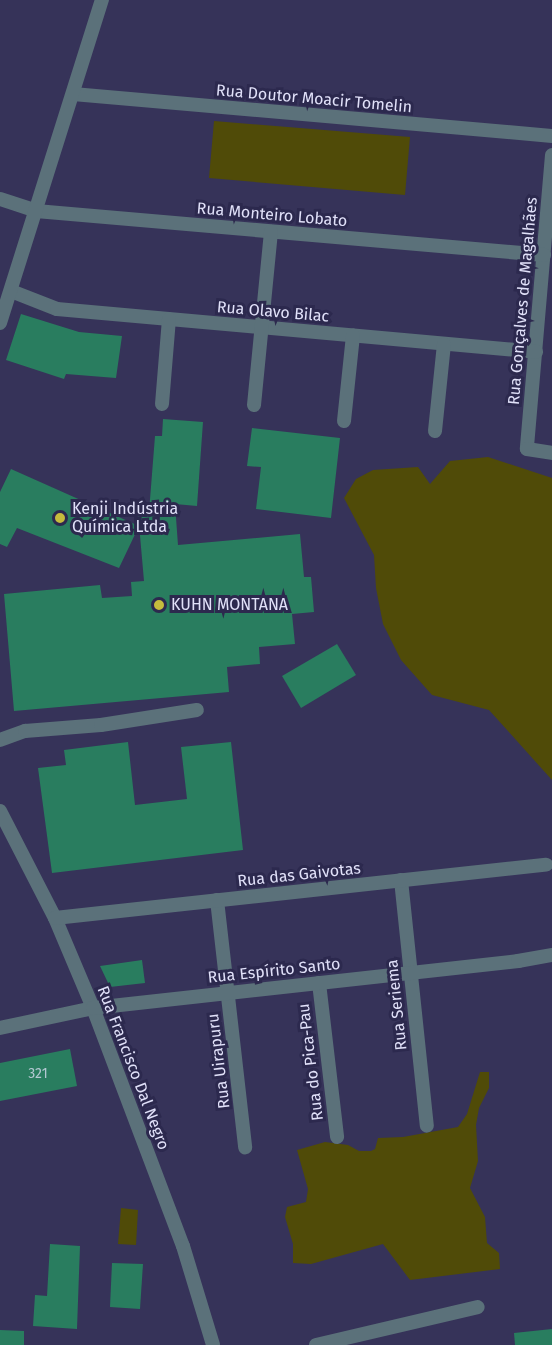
<!DOCTYPE html>
<meta charset="utf-8">
<style>
body{margin:0}
#map{position:relative;width:552px;height:1345px;overflow:hidden;background:#363359;font-family:"Fira Sans",sans-serif}
div>[style]{position:absolute}
.green>*{inset:0;background:#504b08}
.building>*{inset:0;background:#297d5f}
.minor>*{height:14px;margin:-7px;padding:0 7px;transform-origin:7px;border-radius:7px;background:#5b717a}
.dots>*{width:16px;height:16px;translate:-50% -50%;box-sizing:border-box;border:3px solid #2c294e;border-radius:50%}
span{translate:-50% -50%;white-space:nowrap;text-align:center;line-height:1.15;-webkit-text-stroke:6px #2c294e;paint-order:stroke}
.number-label{font-size:14px;color:#b3c8d2}
.number-label span{-webkit-text-stroke-width:0}
.street-label{font-size:16px;color:#e1e1f9}
.poi-label{font-size:16px;color:#e1e1f9}
.left{translate:0 -50%;text-align:left}
</style>
<div id="map">
<div class="green">
<i style="clip-path:polygon(214px 121px,410px 137px,405px 195px,209px 178px)"></i>
<i style="clip-path:polygon(488px 457px,552px 478px,552px 780px,489px 710px,432px 695px,401px 660px,383px 624px,376px 588px,374px 555px,344px 498px,356px 479px,373px 470px,418px 467px,430px 484px,450px 461px)"></i>
<i style="clip-path:polygon(480px 1072px,489px 1072px,489px 1088px,479px 1108px,476px 1125px,478px 1161px,470px 1188px,485px 1217px,487px 1243px,499px 1253px,500px 1269px,410px 1280px,383px 1244px,311px 1264px,293px 1263px,293px 1244px,285px 1217px,287px 1207px,306px 1202px,308px 1189px,297px 1150px,325px 1142px,348px 1145px,359px 1151px,371px 1151px,375px 1149px,378px 1138px,403px 1137px,458px 1127px,467px 1114px)"></i>
<i style="clip-path:polygon(121px 1208px,138px 1210px,136px 1245px,118px 1244px)"></i>
</div>
<div class="building">
<i style="clip-path:polygon(21px 314px,79px 332px,122px 336px,116px 378px,66px 374px,64px 379px,6px 360px)"></i>
<i style="clip-path:polygon(163px 419px,203px 422px,197px 506px,175px 504px,178px 545px,300px 534px,304px 577px,311px 577px,314px 612px,292px 614px,295px 644px,259px 647px,260px 664px,227px 667px,229px 692px,14px 711px,4px 594px,100px 585px,102px 598px,132px 596px,131px 582px,144px 581px,138px 513px,149px 512px,155px 436px,162px 436px)"></i>
<i style="clip-path:polygon(252px 428px,340px 438px,331px 518px,256px 509px,261px 467px,247px 466px)"></i>
<i style="clip-path:polygon(11px 469px,139px 526px,119px 568px,17px 528px,7px 547px,0 544px,0 492px)"></i>
<i style="clip-path:polygon(337px 644px,356px 675px,301px 708px,282px 676px)"></i>
<i style="clip-path:polygon(128px 742px,135px 805px,187px 799px,181px 747px,231px 742px,243px 850px,52px 873px,38px 768px,66px 765px,64px 750px)"></i>
<i style="clip-path:polygon(142px 960px,145px 983px,110px 987px,100px 966px)"></i>
<i style="clip-path:polygon(70px 1049px,77px 1086px,0 1101px,0 1063px)"></i>
<i style="clip-path:polygon(50px 1244px,80px 1246px,77px 1329px,33px 1326px,35px 1295px,47px 1296px)"></i>
<i style="clip-path:polygon(112px 1263px,143px 1264px,140px 1309px,110px 1307px)"></i>
<i style="clip-path:polygon(552px 1329px,552px 1345px,515px 1345px,514px 1333px)"></i>
<i style="clip-path:polygon(0 1330px,24px 1331px,24px 1345px,0 1345px)"></i>
</div>
<div class="minor">
<i style="left:73px;top:94px;width:481px;rotate:5deg"></i>
<i style="left:552px;top:155px;width:295px;rotate:94.9deg"></i>
<i style="left:527px;top:449px;width:25px;rotate:9deg"></i>
<i style="left:0;top:199px;width:38px;rotate:18deg"></i>
<i style="left:36px;top:211px;width:510px;rotate:4.95deg"></i>
<i style="left:11px;top:291px;width:49px;rotate:21.4deg"></i>
<i style="left:57px;top:309px;width:481px;rotate:5.1deg"></i>
<i style="left:0;top:323px;width:339px;rotate:-72.5deg"></i>
<i style="left:162px;top:404px;width:85px;rotate:-85.3deg"></i>
<i style="left:254px;top:405px;width:174px;rotate:-84.4deg"></i>
<i style="left:344px;top:421px;width:86px;rotate:-84deg"></i>
<i style="left:435px;top:431px;width:87px;rotate:-84.1deg"></i>
<i style="left:0;top:740px;width:27px;rotate:-20deg"></i>
<i style="left:25px;top:731px;width:76px;rotate:-4.5deg"></i>
<i style="left:101px;top:725px;width:97px;rotate:-8.9deg"></i>
<i style="left:0;top:811px;width:120px;rotate:62.8deg"></i>
<i style="left:55px;top:918px;width:98px;rotate:67.1deg"></i>
<i style="left:93px;top:1008px;width:254px;rotate:69.3deg"></i>
<i style="left:183px;top:1246px;width:103px;rotate:73.1deg"></i>
<i style="left:401px;top:880px;width:247px;rotate:84deg"></i>
<i style="left:217px;top:900px;width:249px;rotate:83.5deg"></i>
<i style="left:55px;top:918px;width:494px;rotate:-6.2deg"></i>
<i style="left:319px;top:983px;width:155px;rotate:83.3deg"></i>
<i style="left:0;top:1028px;width:95px;rotate:-12.1deg"></i>
<i style="left:93px;top:1008px;width:428px;rotate:-6.3deg"></i>
<i style="left:518px;top:961px;width:35px;rotate:-10deg"></i>
<i style="left:316px;top:1345px;width:166px;rotate:-13.2deg"></i>
</div>
<div class="dots">
<i style="left:60px;top:518px;background:#c5bc3d"></i>
<i style="left:159px;top:605px;background:#c5bc3d"></i>
</div>
<div class="number-label">
<span style="left:38px;top:1074px">321</span>
</div>
<div class="street-label">
<span style="left:314px;top:99px;rotate:5deg">Rua Doutor Moacir Tomelin</span>
<span style="left:272px;top:215px;rotate:5deg">Rua Monteiro Lobato</span>
<span style="left:523px;top:301px;rotate:-85deg">Rua Gonçalves de Magalhães</span>
<span style="left:273px;top:312px;rotate:5deg">Rua Olavo Bilac</span>
<span style="left:299px;top:875px;rotate:-6deg">Rua das Gaivotas</span>
<span style="left:274px;top:971px;rotate:-6deg">Rua Espírito Santo</span>
<span style="left:397px;top:1005px;rotate:-96deg">Rua Seriema</span>
<span style="left:219px;top:1061px;rotate:-97deg">Rua Uirapuru</span>
<span style="left:311px;top:1062px;rotate:-97deg">Rua do Pica-Pau</span>
<span style="left:133px;top:1068px;rotate:69deg">Rua Francisco Dal Negro</span>
</div>
<div class="poi-label">
<span class="left" style="left:72px;top:518px">Kenji Indústria<br>Química Ltda</span>
<span class="left" style="left:171px;top:605px">KUHN MONTANA</span>
</div>
</div>
